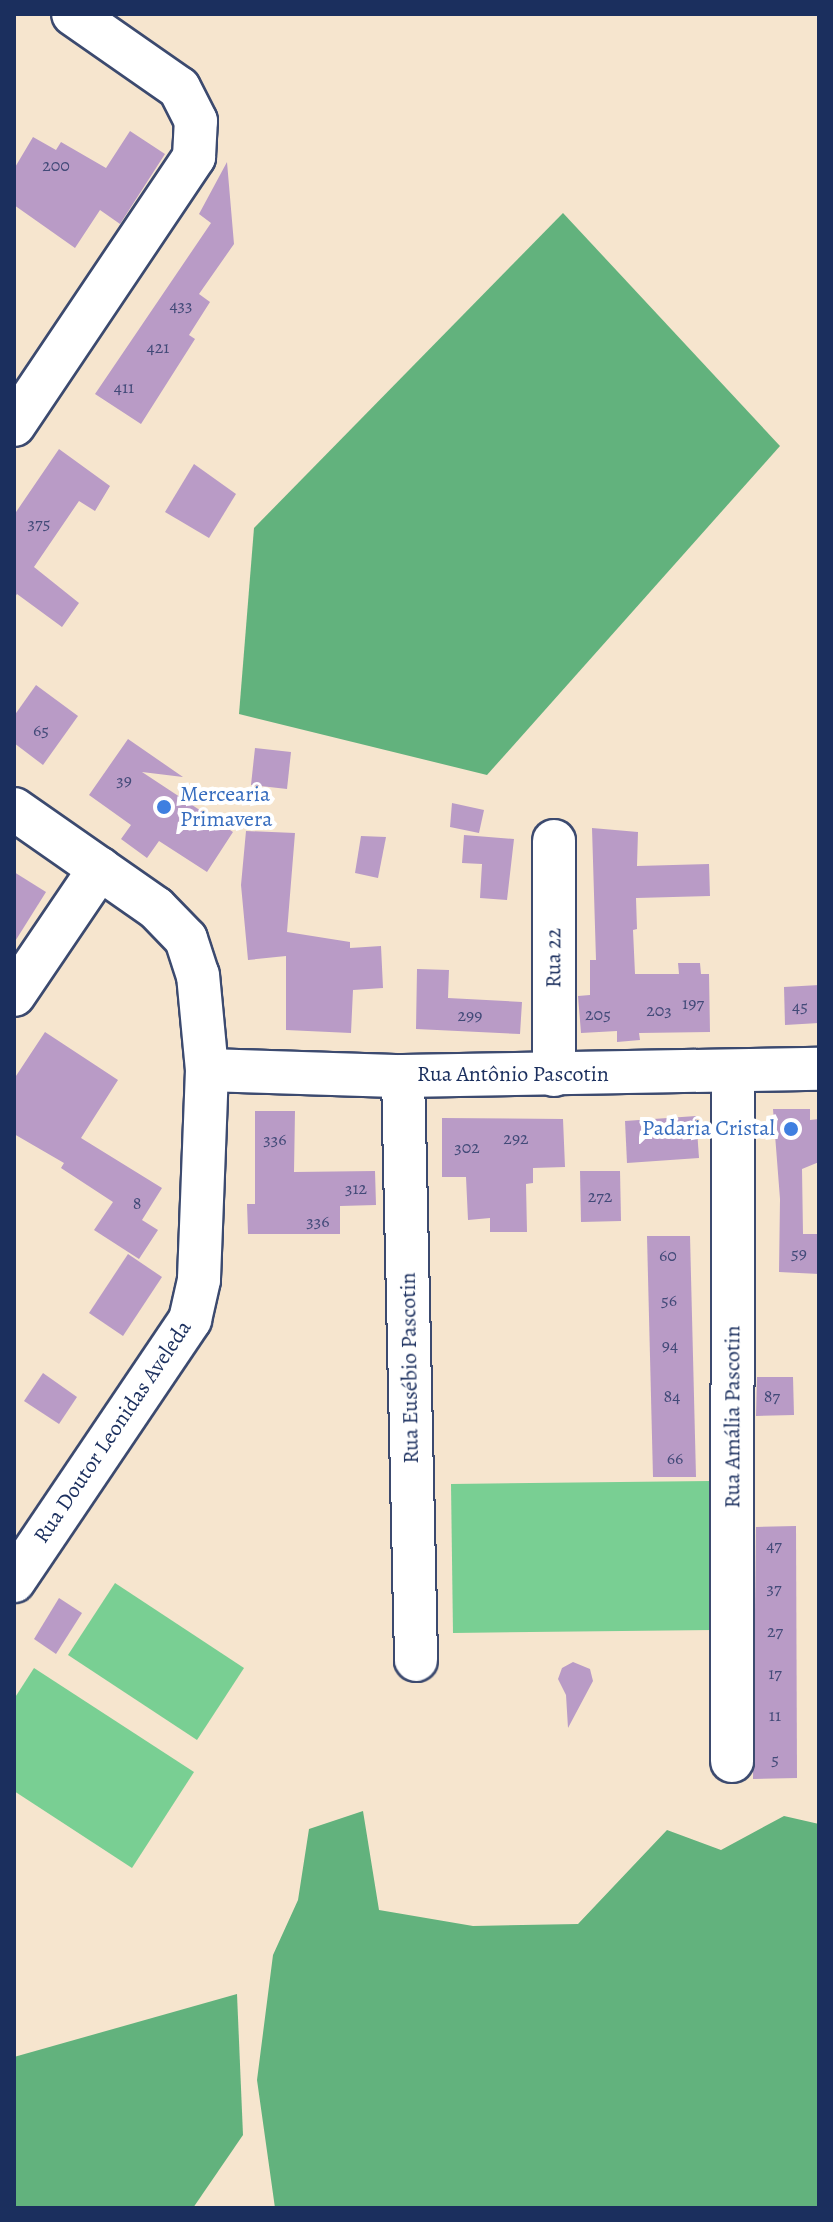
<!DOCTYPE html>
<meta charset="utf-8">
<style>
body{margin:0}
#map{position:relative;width:833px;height:2222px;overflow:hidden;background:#f6e5ce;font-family:Alegreya,serif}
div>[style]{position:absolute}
.green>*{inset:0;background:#79cf93}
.forest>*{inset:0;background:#62b27d}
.building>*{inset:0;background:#b99bc6}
.roads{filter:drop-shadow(2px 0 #3c4a6f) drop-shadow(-2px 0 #3c4a6f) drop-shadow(0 2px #3c4a6f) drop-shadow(0 -2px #3c4a6f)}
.minor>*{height:42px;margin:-21px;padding:0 21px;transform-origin:21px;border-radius:21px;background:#fff}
.dots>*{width:22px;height:22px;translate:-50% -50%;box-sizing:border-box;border:4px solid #fff;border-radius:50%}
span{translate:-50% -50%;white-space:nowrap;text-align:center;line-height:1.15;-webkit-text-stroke:8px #fff;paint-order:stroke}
.number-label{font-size:18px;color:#424a78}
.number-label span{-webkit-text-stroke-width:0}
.shop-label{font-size:22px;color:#366cbe}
.left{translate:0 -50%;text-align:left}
.right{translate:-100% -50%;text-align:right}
.street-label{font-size:22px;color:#1b2f5e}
.frame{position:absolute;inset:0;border:16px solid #1b2f5e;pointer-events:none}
</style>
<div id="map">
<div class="green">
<i style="clip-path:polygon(710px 1481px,713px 1630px,453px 1633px,451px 1484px)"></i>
<i style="clip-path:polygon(115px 1583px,244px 1668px,197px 1740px,68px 1655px)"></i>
<i style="clip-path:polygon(34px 1668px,194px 1772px,132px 1868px,14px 1791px,14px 1699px)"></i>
</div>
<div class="forest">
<i style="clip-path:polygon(563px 213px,780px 446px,487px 775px,239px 714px,254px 528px)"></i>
<i style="clip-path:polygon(363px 1811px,379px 1910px,473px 1926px,578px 1924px,667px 1830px,721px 1850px,784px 1816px,819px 1824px,819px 2208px,275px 2208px,257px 2080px,273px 1955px,298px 1900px,309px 1829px)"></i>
<i style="clip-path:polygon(237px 1994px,243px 2135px,193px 2208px,14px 2208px,14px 2057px)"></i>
</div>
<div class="building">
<i style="clip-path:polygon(130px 131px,165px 154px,120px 224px,100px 210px,75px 248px,14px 205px,14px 169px,33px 137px,56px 150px,61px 142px,106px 168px)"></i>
<i style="clip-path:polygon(227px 162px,234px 244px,199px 294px,210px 302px,189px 335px,195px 339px,141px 424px,95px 394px,211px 223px,199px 214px)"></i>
<i style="clip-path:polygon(59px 449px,110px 486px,95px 511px,79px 501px,34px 567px,79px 603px,62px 627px,17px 594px,14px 598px,14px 515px)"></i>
<i style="clip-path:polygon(194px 464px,236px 494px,209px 538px,165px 512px)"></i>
<i style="clip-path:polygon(36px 685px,78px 716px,43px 765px,14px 743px,14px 716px)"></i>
<i style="clip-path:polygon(128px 739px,183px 777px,142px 772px,233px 832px,207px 872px,159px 841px,147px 858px,121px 839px,131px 825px,89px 795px)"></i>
<i style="clip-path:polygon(255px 748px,291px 752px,287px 789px,251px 785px)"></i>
<i style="clip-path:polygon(452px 803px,484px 810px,479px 833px,450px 827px)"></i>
<i style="clip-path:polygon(592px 828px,638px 832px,637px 866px,709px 864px,710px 896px,636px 898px,637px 929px,633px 930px,635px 974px,679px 974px,678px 963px,700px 963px,701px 974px,709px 974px,710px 1032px,639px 1033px,640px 1040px,617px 1042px,617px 1031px,581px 1033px,578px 996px,590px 995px,590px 960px,596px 960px)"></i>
<i style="clip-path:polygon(246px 831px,295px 833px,287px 932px,350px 942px,350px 948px,381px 946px,383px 988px,353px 990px,351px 1033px,286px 1030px,286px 956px,248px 960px,241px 885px)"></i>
<i style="clip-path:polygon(464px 835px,514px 839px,507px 900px,480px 898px,482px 864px,462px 863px)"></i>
<i style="clip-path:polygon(361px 836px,386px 837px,378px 878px,355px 873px)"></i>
<i style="clip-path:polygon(14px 872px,46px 892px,14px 943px)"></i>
<i style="clip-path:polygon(417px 969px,449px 970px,448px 998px,522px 1002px,520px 1034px,416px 1029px)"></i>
<i style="clip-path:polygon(819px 985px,819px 1023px,785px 1025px,784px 987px)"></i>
<i style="clip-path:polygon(45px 1032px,118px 1080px,81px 1138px,162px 1188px,142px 1220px,158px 1230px,139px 1259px,94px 1230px,113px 1202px,61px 1168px,64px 1163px,14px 1134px,14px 1079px)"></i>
<i style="clip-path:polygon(773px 1109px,810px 1109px,810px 1120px,819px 1119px,819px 1162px,802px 1169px,803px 1234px,819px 1234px,819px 1274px,779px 1272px,780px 1199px)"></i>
<i style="clip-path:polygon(255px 1111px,295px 1111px,294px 1172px,375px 1171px,376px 1205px,340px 1206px,340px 1234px,248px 1234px,247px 1204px,255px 1204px)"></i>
<i style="clip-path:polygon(696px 1116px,699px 1158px,627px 1163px,625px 1121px)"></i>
<i style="clip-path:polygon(442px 1118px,563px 1119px,565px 1167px,533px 1168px,533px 1183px,526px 1184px,527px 1232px,490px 1232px,490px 1218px,468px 1220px,466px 1177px,442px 1177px)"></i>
<i style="clip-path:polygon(580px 1171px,620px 1171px,621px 1221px,581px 1222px)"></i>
<i style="clip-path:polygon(647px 1236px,690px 1236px,696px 1477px,653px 1477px)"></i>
<i style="clip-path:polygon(128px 1254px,162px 1277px,123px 1336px,89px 1313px)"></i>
<i style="clip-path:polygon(43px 1373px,77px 1397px,59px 1424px,24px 1401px)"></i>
<i style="clip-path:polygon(757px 1377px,793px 1377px,794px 1415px,756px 1416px)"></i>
<i style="clip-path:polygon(796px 1526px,797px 1778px,753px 1779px,756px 1527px)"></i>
<i style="clip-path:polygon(59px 1598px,82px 1613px,56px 1654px,34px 1639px)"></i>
<i style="clip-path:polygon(573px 1662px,590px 1669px,593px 1681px,568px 1728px,566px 1695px,558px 1679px,562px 1668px)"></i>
</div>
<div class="roads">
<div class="minor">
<i style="left:14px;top:425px;width:323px;rotate:-56.1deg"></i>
<i style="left:194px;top:157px;width:36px;rotate:-87deg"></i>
<i style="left:196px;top:121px;width:37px;rotate:-117deg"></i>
<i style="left:179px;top:88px;width:129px;rotate:-145.1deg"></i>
<i style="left:14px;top:809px;width:173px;rotate:34.9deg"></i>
<i style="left:156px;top:908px;width:43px;rotate:45.9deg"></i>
<i style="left:186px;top:939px;width:38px;rotate:72deg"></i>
<i style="left:198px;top:975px;width:95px;rotate:84.6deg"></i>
<i style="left:207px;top:1070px;width:210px;rotate:92.2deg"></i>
<i style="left:199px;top:1280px;width:41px;rotate:102.7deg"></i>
<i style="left:190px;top:1320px;width:315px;rotate:124deg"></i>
<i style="left:14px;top:995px;width:153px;rotate:-55.9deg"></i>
<i style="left:207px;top:1070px;width:196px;rotate:1.8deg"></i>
<i style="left:403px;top:1076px;width:416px;rotate:-1deg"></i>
<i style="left:554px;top:1075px;width:234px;rotate:-90deg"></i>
<i style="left:403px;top:1076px;width:584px;rotate:88.72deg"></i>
<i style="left:732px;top:1761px;width:688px;rotate:-89.92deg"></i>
</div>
</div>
<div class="dots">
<i style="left:164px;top:807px;background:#3f7fe0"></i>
<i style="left:791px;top:1129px;background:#3f7fe0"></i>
</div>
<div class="number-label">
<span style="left:56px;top:165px">200</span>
<span style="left:181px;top:305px">433</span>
<span style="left:158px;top:347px">421</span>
<span style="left:124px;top:387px">411</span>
<span style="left:39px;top:523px">375</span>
<span style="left:41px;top:730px">65</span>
<span style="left:124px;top:780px">39</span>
<span style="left:693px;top:1003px">197</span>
<span style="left:800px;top:1006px">45</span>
<span style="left:659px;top:1010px">203</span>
<span style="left:598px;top:1014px">205</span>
<span style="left:470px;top:1015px">299</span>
<span style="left:516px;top:1138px">292</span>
<span style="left:275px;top:1139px">336</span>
<span style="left:467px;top:1147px">302</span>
<span style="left:356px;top:1188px">312</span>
<span style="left:600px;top:1196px">272</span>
<span style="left:137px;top:1203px">8</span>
<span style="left:318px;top:1221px">336</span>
<span style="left:799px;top:1253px">59</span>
<span style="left:668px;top:1255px">60</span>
<span style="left:669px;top:1300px">56</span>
<span style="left:670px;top:1345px">94</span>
<span style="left:672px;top:1396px">84</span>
<span style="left:772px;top:1396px">87</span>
<span style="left:675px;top:1458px">66</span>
<span style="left:774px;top:1545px">47</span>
<span style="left:774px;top:1588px">37</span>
<span style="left:775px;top:1631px">27</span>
<span style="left:775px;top:1673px">17</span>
<span style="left:775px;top:1715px">11</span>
<span style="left:775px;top:1759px">5</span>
</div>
<div class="shop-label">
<span class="left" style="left:180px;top:807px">Mercearia<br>Primavera</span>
<span class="right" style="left:775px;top:1129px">Padaria Cristal</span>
</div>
<div class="street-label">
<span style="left:554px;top:958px;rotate:-90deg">Rua 22</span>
<span style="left:513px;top:1075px">Rua Antônio Pascotin</span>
<span style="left:410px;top:1368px;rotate:-91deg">Rua Eusébio Pascotin</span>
<span style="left:733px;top:1417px;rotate:-90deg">Rua Amália Pascotin</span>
<span style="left:113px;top:1432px;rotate:-56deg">Rua Doutor Leonidas Aveleda</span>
</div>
<div class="frame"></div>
</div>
